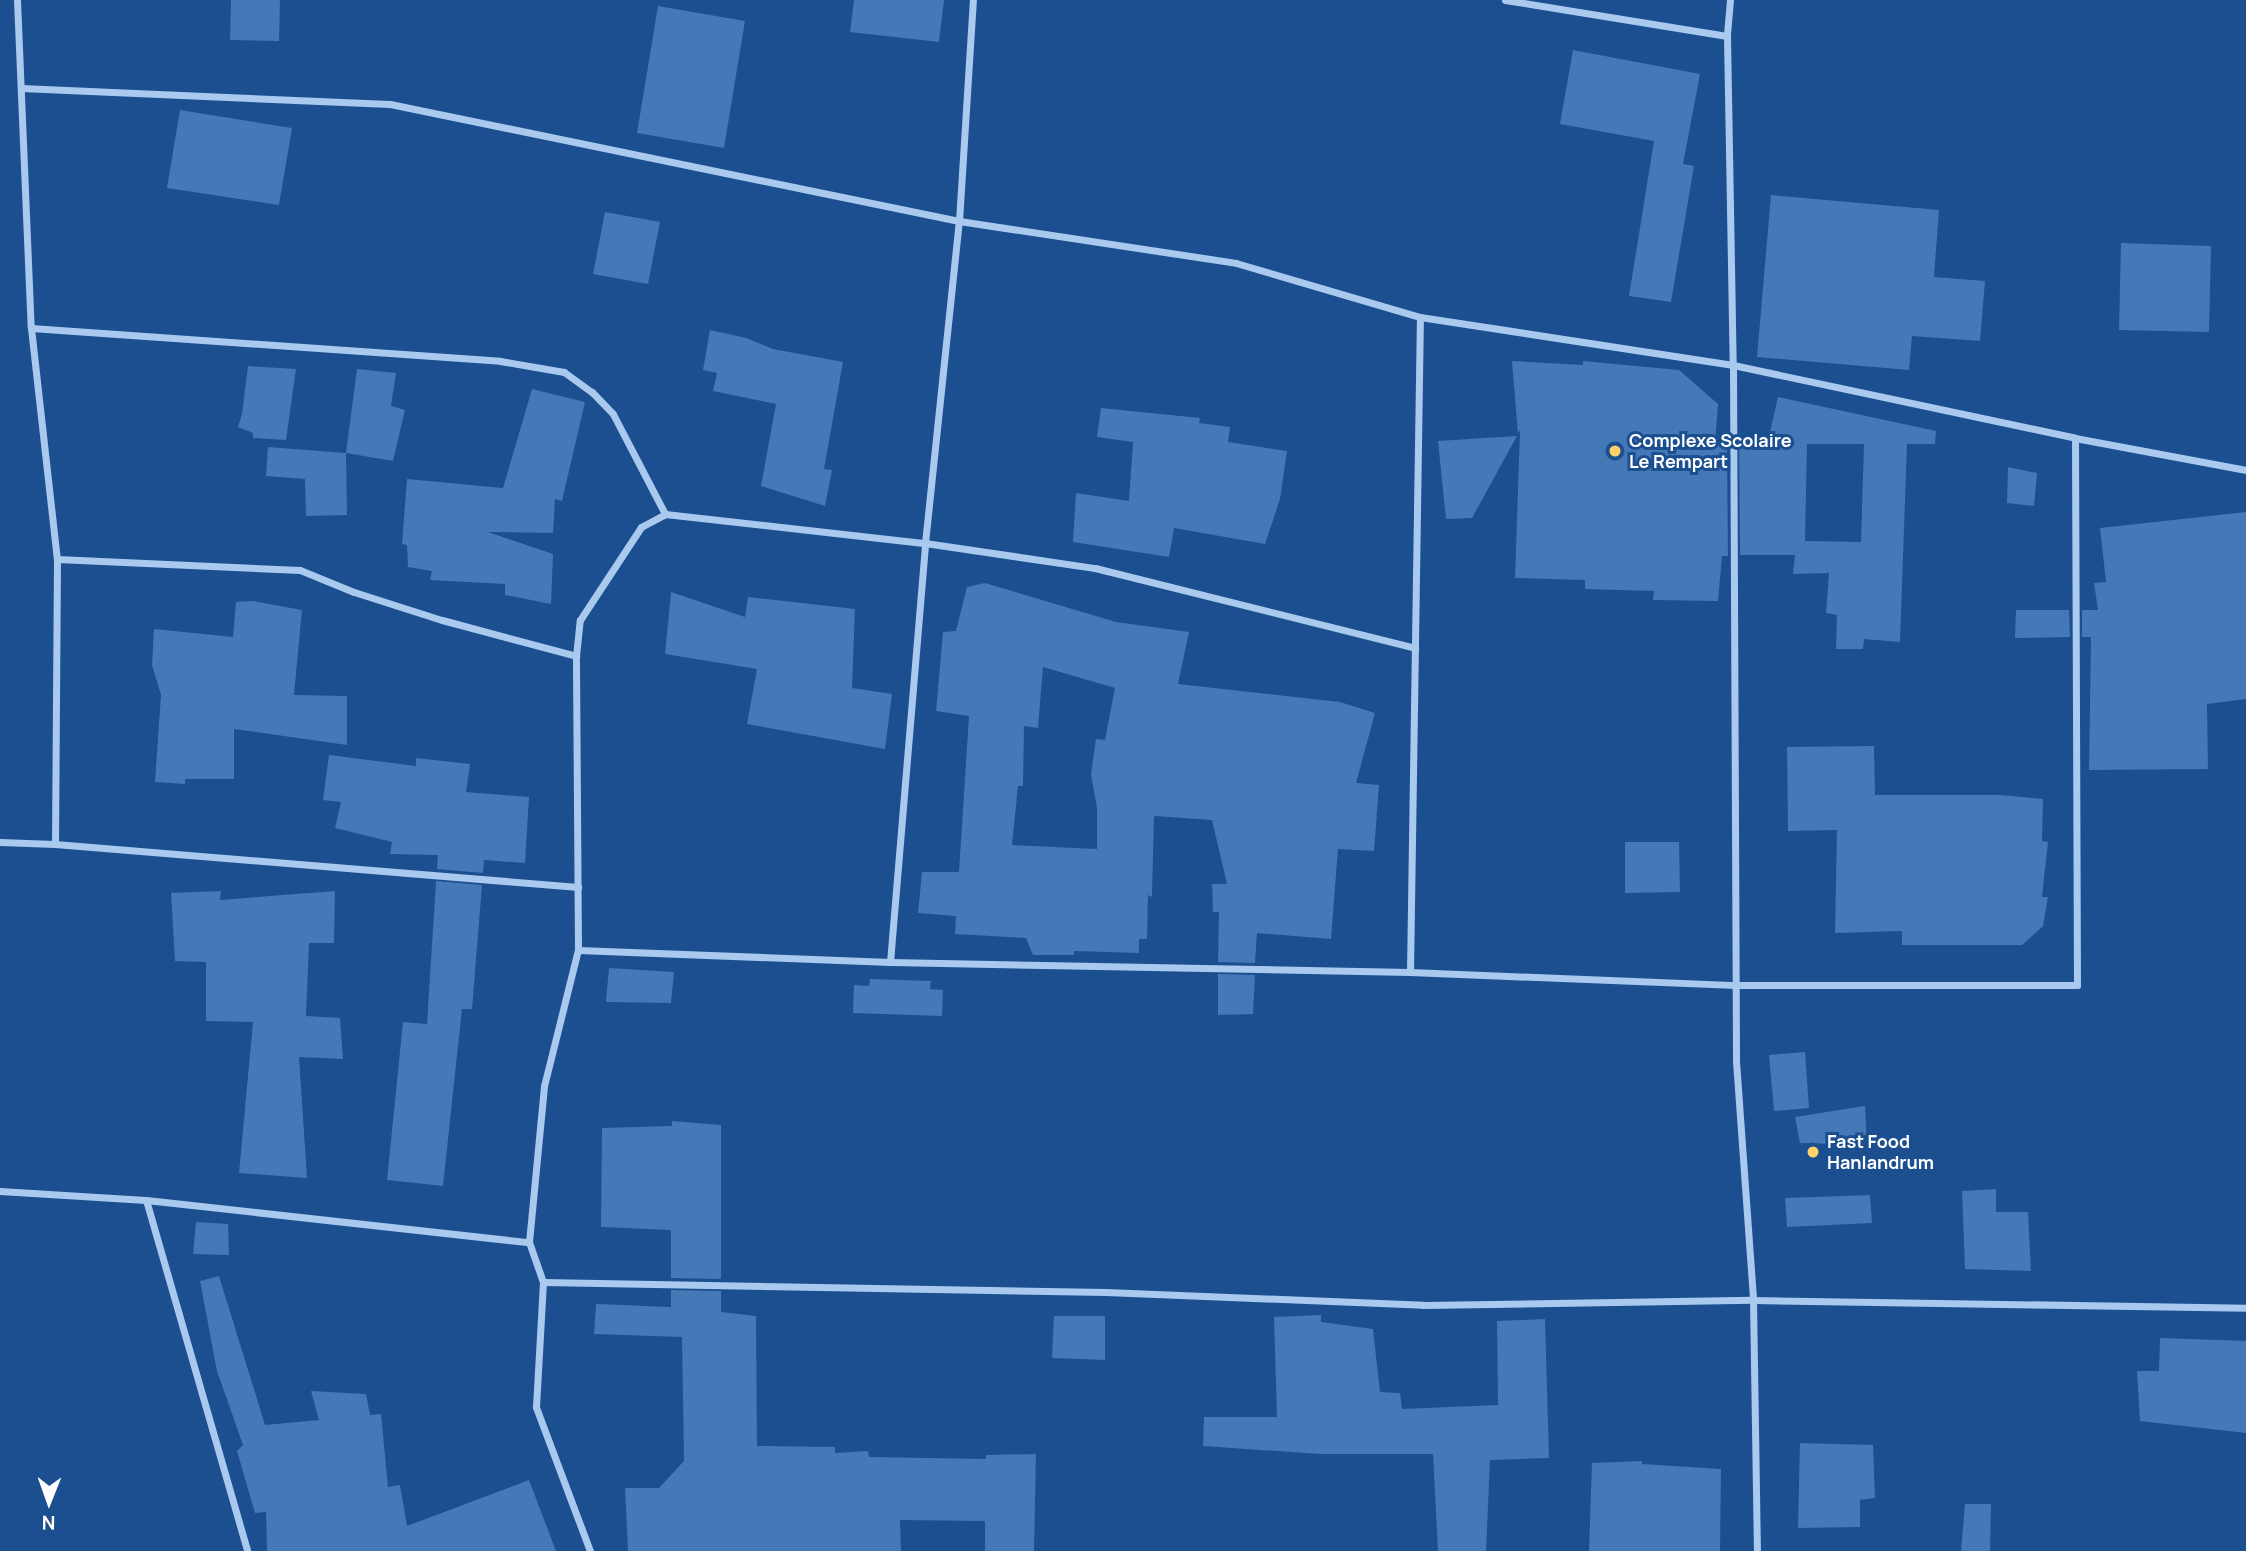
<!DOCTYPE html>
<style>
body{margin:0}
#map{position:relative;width:2246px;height:1551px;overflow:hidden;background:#1b4f8f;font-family:Manrope,sans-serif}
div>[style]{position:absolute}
.building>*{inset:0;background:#4478b7}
.street>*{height:7px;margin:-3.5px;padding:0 3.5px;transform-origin:3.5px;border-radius:3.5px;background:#a9c9ee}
.dots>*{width:19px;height:19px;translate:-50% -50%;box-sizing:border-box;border:4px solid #1b4f8f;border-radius:50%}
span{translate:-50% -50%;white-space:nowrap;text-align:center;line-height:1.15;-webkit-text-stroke:6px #1b4f8f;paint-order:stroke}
.poi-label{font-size:18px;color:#fff;font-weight:700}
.left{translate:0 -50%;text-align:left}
.north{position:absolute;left:14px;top:1467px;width:70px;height:70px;-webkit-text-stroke:5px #1b4f8f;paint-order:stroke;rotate:181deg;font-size:19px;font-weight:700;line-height:28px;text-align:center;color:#fff}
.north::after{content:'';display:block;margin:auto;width:24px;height:32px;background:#fff;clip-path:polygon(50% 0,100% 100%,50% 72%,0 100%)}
</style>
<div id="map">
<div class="building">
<i style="clip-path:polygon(231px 0,280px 0,279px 41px,230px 40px)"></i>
<i style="clip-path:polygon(854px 0,944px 0,939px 42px,850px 32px)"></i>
<i style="clip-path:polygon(658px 6px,745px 21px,724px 148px,637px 133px)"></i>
<i style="clip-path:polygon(1573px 50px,1700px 74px,1683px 164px,1694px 166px,1671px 302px,1629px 296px,1654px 141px,1560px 124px)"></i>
<i style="clip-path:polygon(180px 110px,292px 128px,279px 205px,167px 188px)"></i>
<i style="clip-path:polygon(1771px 195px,1939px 210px,1934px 277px,1985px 281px,1980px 341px,1912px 336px,1909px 370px,1757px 357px)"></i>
<i style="clip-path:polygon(605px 212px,660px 222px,648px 284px,593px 274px)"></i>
<i style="clip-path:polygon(2121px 243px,2211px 246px,2209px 332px,2119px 330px)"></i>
<i style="clip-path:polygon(710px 330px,746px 338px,773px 349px,843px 362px,824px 469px,832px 470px,825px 506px,761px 486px,776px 404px,713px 391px,717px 373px,703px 370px)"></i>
<i style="clip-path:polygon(1512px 361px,1583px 365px,1583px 361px,1679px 370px,1718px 404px,1715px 443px,1727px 444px,1728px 556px,1722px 556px,1718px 601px,1653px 600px,1654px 591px,1585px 589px,1585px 580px,1515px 578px,1520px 430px,1518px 433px)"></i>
<i style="clip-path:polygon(248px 366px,296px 369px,286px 440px,253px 438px,253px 433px,238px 427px,242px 414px)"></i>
<i style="clip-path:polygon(357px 369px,396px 373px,391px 406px,405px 410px,393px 461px,346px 453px,347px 515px,306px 516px,305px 479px,266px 476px,268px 447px,346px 453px)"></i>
<i style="clip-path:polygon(532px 389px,585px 402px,562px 501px,555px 499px,553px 533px,488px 532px,553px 554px,551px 604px,505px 595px,505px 584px,430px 580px,432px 571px,408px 567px,407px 545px,402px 544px,407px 479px,503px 488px)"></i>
<i style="clip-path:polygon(evenodd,1778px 397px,1936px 431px,1935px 444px,1907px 444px,1900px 642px,1864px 639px,1863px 649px,1836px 649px,1837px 615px,1826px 613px,1829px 573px,1793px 574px,1795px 555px,1740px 555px,1739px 444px,1767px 445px,1778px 397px,1807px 444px,1864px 444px,1861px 542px,1805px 541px,1807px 444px)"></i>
<i style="clip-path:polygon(1101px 408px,1200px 418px,1199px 423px,1230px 427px,1228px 442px,1287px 451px,1280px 499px,1265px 544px,1174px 528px,1169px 557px,1073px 542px,1076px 493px,1129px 501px,1133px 442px,1097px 437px)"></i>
<i style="clip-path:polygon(1517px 436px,1472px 518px,1446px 519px,1438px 441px)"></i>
<i style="clip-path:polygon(2008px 467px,2037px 473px,2034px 506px,2007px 503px)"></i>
<i style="clip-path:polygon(2246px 512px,2246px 699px,2207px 704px,2208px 769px,2089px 770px,2091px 637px,2082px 637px,2082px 610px,2098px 610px,2094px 583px,2106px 582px,2100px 528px)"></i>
<i style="clip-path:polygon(evenodd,985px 583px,1116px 622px,1189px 632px,1178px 684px,1340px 702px,1375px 713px,1356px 783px,1379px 785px,1374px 851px,1338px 849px,1331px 939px,1257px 933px,1255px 963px,1218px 962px,1219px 912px,1213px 912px,1212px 884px,1227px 884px,1212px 820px,1154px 816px,1152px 897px,1148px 895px,1147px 939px,1139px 939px,1139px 953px,1074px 951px,1074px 955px,1033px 955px,1026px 938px,955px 934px,956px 916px,918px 913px,922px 872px,959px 872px,969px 716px,936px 711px,943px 632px,956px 631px,967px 587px,985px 583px,1043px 667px,1115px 688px,1105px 740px,1096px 739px,1091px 774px,1097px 808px,1097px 849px,1012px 845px,1018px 786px,1023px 786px,1024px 726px,1038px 728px,1043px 667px)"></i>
<i style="clip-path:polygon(671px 592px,745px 617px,748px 597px,855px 609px,852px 688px,892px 694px,885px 749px,747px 724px,757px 669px,665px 654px)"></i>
<i style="clip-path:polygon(253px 601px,302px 610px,294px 695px,347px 696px,347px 745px,234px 729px,234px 779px,185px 779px,185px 784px,155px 782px,161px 695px,152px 665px,154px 629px,233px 637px,236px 602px)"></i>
<i style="clip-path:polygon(2016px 610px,2069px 610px,2070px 637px,2015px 638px)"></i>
<i style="clip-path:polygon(1874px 746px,1875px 795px,2001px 795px,2043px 799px,2042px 841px,2048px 842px,2042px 897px,2048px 897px,2043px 926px,2022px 945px,1902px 945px,1902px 931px,1835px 933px,1837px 830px,1788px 831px,1787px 747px)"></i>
<i style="clip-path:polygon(329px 755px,416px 766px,416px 758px,470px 764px,466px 792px,529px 797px,525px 863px,484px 860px,483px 873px,437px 869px,438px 855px,390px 854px,392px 842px,335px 828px,341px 802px,323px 800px)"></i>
<i style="clip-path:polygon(1625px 842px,1679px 842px,1680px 892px,1625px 893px)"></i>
<i style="clip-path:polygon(436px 881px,482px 885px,472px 1009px,462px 1009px,443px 1186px,387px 1180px,403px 1022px,427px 1024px)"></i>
<i style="clip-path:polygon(221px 891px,220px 900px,335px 891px,334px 943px,309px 943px,306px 1016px,340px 1018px,343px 1059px,299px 1057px,307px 1178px,239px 1173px,253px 1022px,206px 1021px,206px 962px,175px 961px,171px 893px)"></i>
<i style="clip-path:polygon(609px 968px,674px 972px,671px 1003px,606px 1002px)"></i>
<i style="clip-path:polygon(1218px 974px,1255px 975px,1253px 1014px,1218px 1015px)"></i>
<i style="clip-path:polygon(870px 979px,931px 981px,930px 989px,943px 990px,942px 1016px,853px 1013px,854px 985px,869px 986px)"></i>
<i style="clip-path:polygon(1805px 1052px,1809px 1108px,1774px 1111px,1769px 1055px)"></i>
<i style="clip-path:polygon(1865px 1106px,1867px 1145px,1800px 1143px,1795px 1117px)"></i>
<i style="clip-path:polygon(672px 1121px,721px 1125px,721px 1279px,671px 1278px,671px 1230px,601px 1227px,602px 1128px,672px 1126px)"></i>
<i style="clip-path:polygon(1996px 1189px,1996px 1212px,2028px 1212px,2031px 1271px,1965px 1269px,1962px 1191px)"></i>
<i style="clip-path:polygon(1870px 1195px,1872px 1223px,1787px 1227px,1785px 1198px)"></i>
<i style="clip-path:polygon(196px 1222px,228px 1224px,229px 1255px,193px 1254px)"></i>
<i style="clip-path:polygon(219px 1276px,265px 1425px,319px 1420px,311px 1391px,366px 1394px,370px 1415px,381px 1414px,388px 1487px,400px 1485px,407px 1526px,529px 1480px,556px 1551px,267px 1551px,266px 1512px,255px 1513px,237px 1451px,243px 1445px,217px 1371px,200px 1281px)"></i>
<i style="clip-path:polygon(671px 1290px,721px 1291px,721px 1312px,756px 1316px,757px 1446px,835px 1447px,835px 1453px,868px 1451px,869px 1457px,986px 1459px,986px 1455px,1036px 1454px,1034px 1551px,985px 1551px,985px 1521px,900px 1520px,901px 1551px,628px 1551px,625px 1488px,659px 1488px,684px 1461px,682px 1337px,594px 1334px,596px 1304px,671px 1307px)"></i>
<i style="clip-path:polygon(1321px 1315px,1321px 1322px,1373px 1329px,1380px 1392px,1400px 1393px,1402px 1409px,1498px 1405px,1497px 1321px,1545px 1319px,1549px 1458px,1490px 1460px,1486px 1551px,1438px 1551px,1433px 1454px,1320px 1454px,1203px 1446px,1204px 1417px,1277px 1417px,1274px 1317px)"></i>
<i style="clip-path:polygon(1054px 1316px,1105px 1316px,1105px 1360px,1052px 1358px)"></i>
<i style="clip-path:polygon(2160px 1338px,2246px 1341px,2246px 1433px,2140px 1421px,2137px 1371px,2159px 1371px)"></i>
<i style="clip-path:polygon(1800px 1443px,1873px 1445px,1875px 1498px,1860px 1500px,1860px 1527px,1798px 1528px)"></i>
<i style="clip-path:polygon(1642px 1461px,1642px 1464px,1721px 1469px,1720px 1551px,1589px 1551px,1592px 1463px)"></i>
<i style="clip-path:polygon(1965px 1504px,1991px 1504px,1990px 1551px,1961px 1551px)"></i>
</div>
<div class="street">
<i style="left:17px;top:0;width:328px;rotate:87.6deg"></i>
<i style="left:31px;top:328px;width:232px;rotate:83.6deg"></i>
<i style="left:57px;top:559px;width:285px;rotate:90.4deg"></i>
<i style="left:1505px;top:0;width:225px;rotate:9.2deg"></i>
<i style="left:1730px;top:0;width:36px;rotate:95deg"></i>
<i style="left:1727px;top:36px;width:329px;rotate:89deg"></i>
<i style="left:1733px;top:365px;width:696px;rotate:89.75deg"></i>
<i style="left:1736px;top:1061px;width:240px;rotate:85.9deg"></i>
<i style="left:1753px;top:1300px;width:251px;rotate:89.1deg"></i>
<i style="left:21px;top:88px;width:369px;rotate:2.5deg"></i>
<i style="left:390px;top:104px;width:581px;rotate:11.62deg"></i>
<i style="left:959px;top:221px;width:280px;rotate:8.6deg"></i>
<i style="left:1236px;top:263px;width:192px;rotate:16.4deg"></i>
<i style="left:1420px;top:317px;width:317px;rotate:8.7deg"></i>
<i style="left:1733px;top:365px;width:350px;rotate:12deg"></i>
<i style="left:2075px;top:438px;width:174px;rotate:10.6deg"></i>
<i style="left:31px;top:328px;width:470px;rotate:4deg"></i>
<i style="left:500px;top:361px;width:65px;rotate:9.8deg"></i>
<i style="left:564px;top:372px;width:34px;rotate:36deg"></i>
<i style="left:592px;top:392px;width:30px;rotate:46deg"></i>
<i style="left:613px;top:414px;width:113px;rotate:62.5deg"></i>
<i style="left:57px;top:559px;width:243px;rotate:2.6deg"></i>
<i style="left:300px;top:570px;width:58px;rotate:22.2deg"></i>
<i style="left:354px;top:592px;width:92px;rotate:17.7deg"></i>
<i style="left:442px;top:620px;width:139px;rotate:15deg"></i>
<i style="left:0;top:842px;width:55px;rotate:2.1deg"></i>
<i style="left:55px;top:844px;width:525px;rotate:4.7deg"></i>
<i style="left:578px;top:950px;width:312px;rotate:2.2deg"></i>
<i style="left:890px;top:962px;width:520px;rotate:1.1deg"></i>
<i style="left:1410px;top:972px;width:327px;rotate:2.3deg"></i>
<i style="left:1737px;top:985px;width:340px"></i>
<i style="left:2077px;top:985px;width:547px;rotate:-90.21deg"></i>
<i style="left:890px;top:962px;width:420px;rotate:-85.2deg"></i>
<i style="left:925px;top:543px;width:324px;rotate:-84deg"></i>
<i style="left:959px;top:221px;width:221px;rotate:-86.4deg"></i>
<i style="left:1410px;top:972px;width:655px;rotate:-89.13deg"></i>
<i style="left:0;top:1191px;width:146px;rotate:3.5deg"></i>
<i style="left:146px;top:1200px;width:385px;rotate:6.3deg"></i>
<i style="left:146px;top:1200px;width:365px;rotate:73.9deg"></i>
<i style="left:543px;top:1282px;width:563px;rotate:1.02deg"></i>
<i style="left:1106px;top:1292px;width:317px;rotate:2.3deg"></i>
<i style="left:1423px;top:1305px;width:330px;rotate:-0.9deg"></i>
<i style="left:1753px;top:1300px;width:493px;rotate:0.9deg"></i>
<i style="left:590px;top:1551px;width:154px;rotate:-110.6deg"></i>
<i style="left:536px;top:1407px;width:125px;rotate:-86.8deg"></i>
<i style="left:543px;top:1282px;width:42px;rotate:-109.3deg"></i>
<i style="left:529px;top:1242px;width:157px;rotate:-84.5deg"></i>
<i style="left:544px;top:1086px;width:140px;rotate:-76deg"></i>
<i style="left:578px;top:950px;width:294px;rotate:-90.4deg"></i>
<i style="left:576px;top:656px;width:36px;rotate:-84deg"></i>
<i style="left:580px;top:620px;width:111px;rotate:-56.7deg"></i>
<i style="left:641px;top:527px;width:27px;rotate:-28deg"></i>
<i style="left:665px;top:514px;width:262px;rotate:6.4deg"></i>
<i style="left:925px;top:543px;width:172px;rotate:8.4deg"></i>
<i style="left:1095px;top:568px;width:330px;rotate:14deg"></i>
</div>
<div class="dots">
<i style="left:1615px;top:451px;background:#ffd166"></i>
<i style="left:1813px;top:1152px;background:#ffd166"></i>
</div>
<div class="poi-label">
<span class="left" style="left:1629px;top:451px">Complexe Scolaire<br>Le Rempart</span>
<span class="left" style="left:1827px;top:1152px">Fast Food<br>Hanlandrum</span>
</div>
<div class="north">N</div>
</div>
